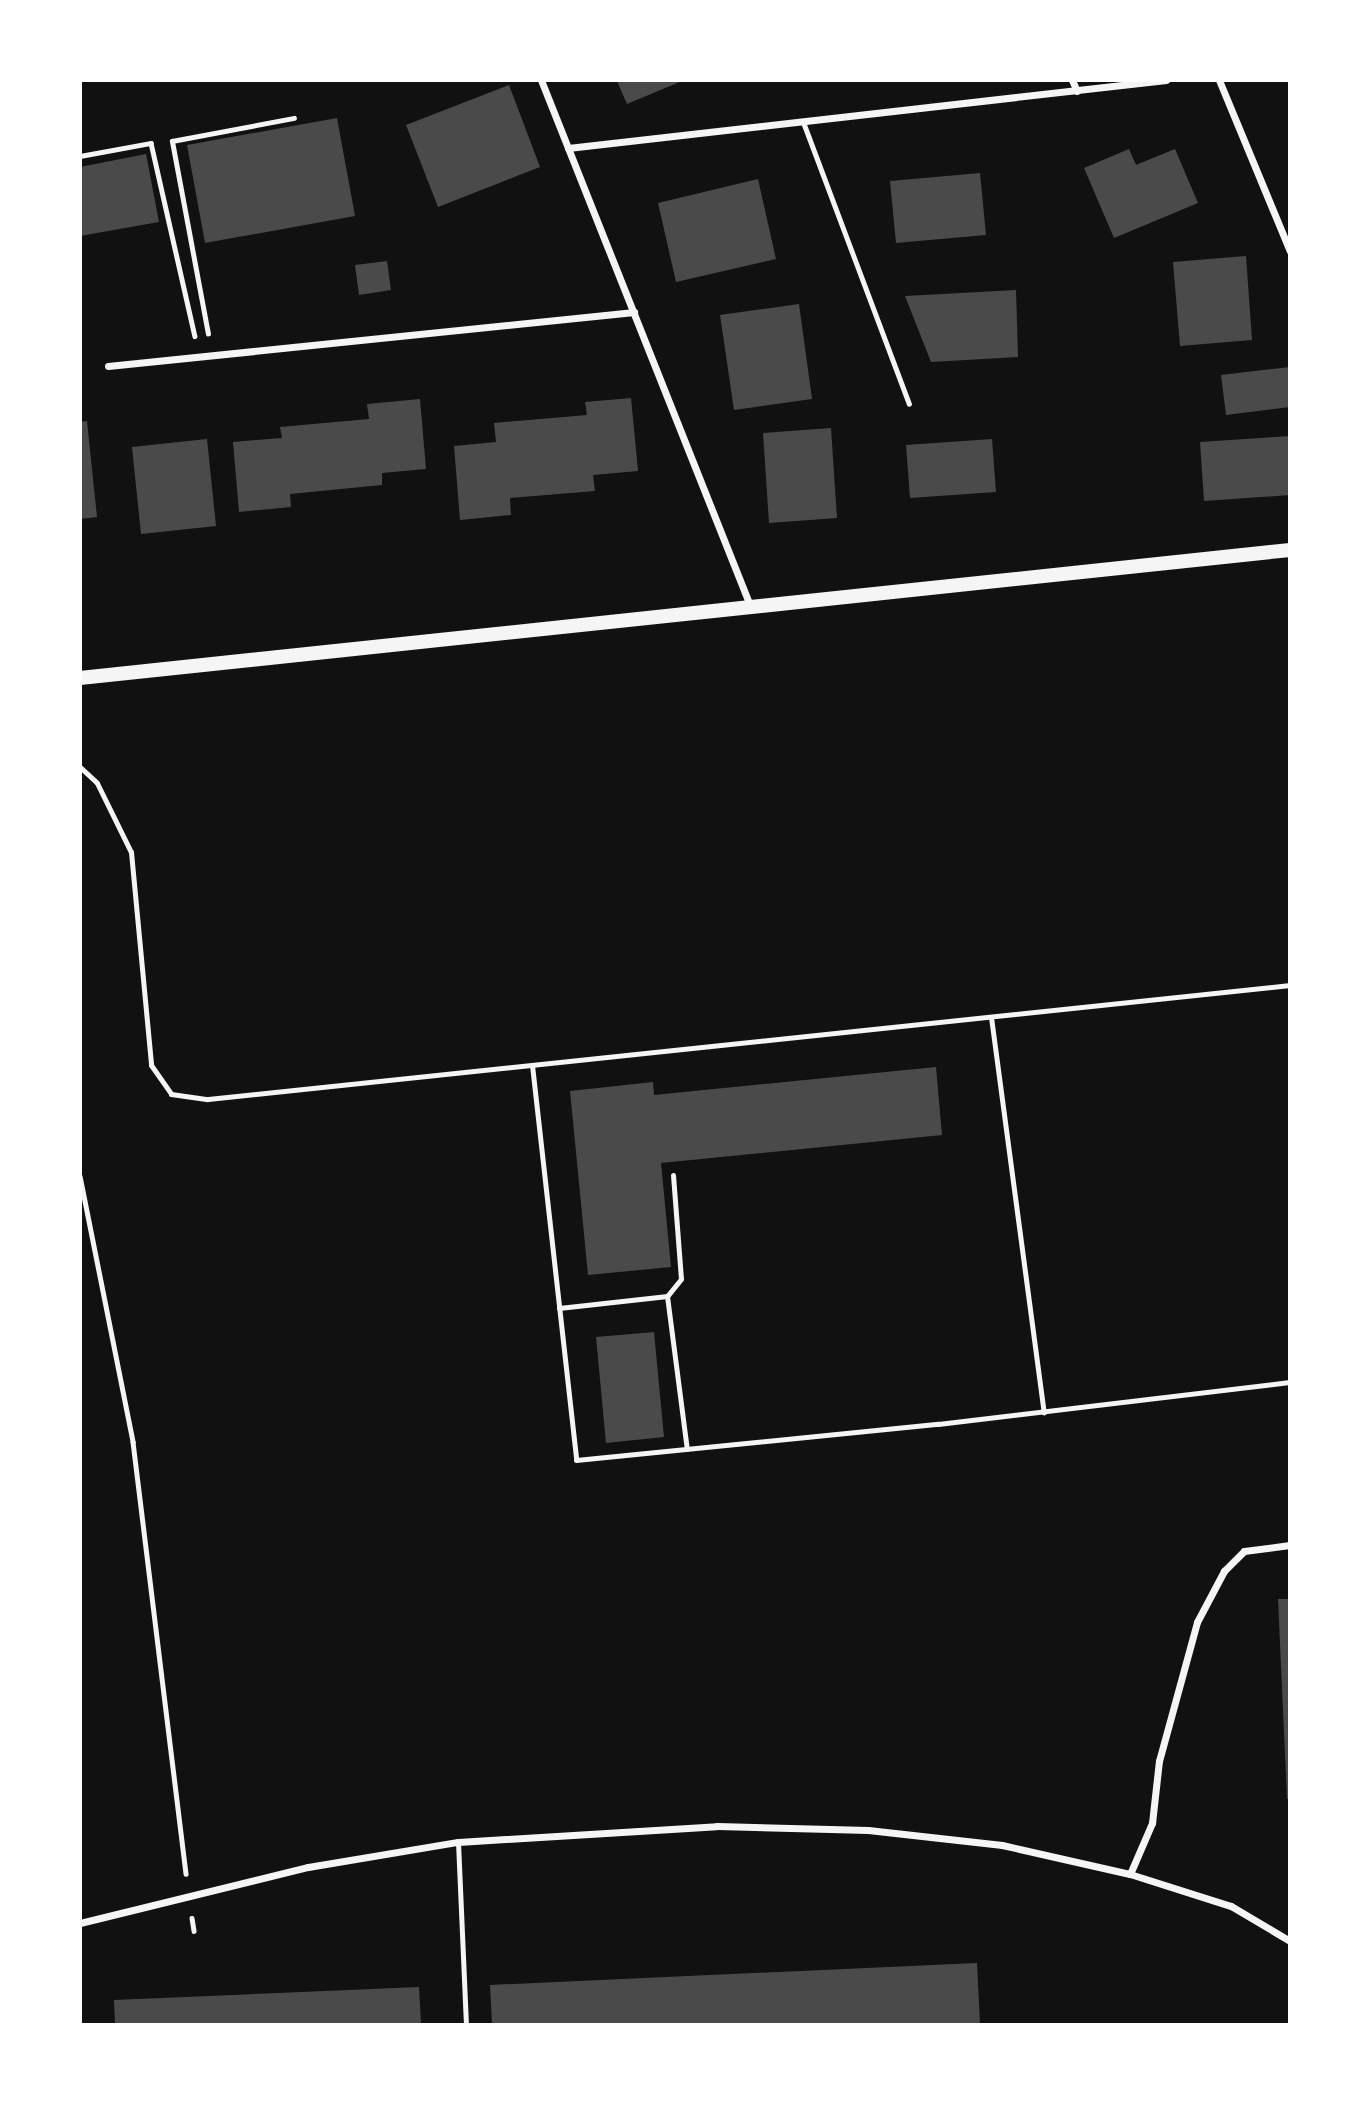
<!DOCTYPE html>
<style>
body{margin:0}
#map{position:relative;width:1370px;height:2105px;overflow:hidden;background:#111;font-family:"Asap Condensed",sans-serif}
div>[style]{position:absolute}
.building>*{inset:0;background:#4a4a4a}
.path>*{height:4.5px;margin:-2.25px;padding:0 2.25px;transform-origin:2.25px;border-radius:2.25px;background:#f5f5f5}
.service>*{height:5px;margin:-2.5px;padding:0 2.5px;transform-origin:2.5px;border-radius:2.5px;background:#f5f5f5}
.minor>*{height:7px;margin:-3.5px;padding:0 3.5px;transform-origin:3.5px;border-radius:3.5px;background:#f5f5f5}
.secondary>*{height:14px;margin:-7px;padding:0 7px;transform-origin:7px;border-radius:7px;background:#f5f5f5}
span{translate:-50% -50%;white-space:nowrap;text-align:center;line-height:1.15;-webkit-text-stroke:6px #fff;paint-order:stroke}
.frame{position:absolute;inset:0;border:82px solid #fff;pointer-events:none}
</style>
<div id="map">
<div class="building">
<i style="clip-path:polygon(617px 81px,682px 81px,627px 104px)"></i>
<i style="clip-path:polygon(509px 85px,540px 167px,438px 207px,406px 125px)"></i>
<i style="clip-path:polygon(337px 118px,355px 216px,205px 243px,187px 145px)"></i>
<i style="clip-path:polygon(1129px 149px,1136px 165px,1175px 149px,1198px 203px,1114px 238px,1084px 168px)"></i>
<i style="clip-path:polygon(146px 154px,159px 222px,80px 236px,80px 167px)"></i>
<i style="clip-path:polygon(980px 173px,986px 235px,896px 243px,890px 181px)"></i>
<i style="clip-path:polygon(758px 179px,776px 259px,676px 282px,658px 203px)"></i>
<i style="clip-path:polygon(1246px 256px,1252px 340px,1180px 346px,1173px 262px)"></i>
<i style="clip-path:polygon(387px 261px,391px 290px,359px 295px,355px 265px)"></i>
<i style="clip-path:polygon(1016px 290px,1018px 357px,931px 362px,905px 296px)"></i>
<i style="clip-path:polygon(799px 304px,812px 399px,734px 410px,720px 315px)"></i>
<i style="clip-path:polygon(1290px 367px,1290px 407px,1226px 415px,1221px 375px)"></i>
<i style="clip-path:polygon(631px 398px,638px 471px,593px 475px,595px 491px,510px 498px,511px 515px,460px 520px,454px 446px,496px 442px,494px 423px,587px 415px,585px 402px)"></i>
<i style="clip-path:polygon(420px 399px,426px 469px,382px 473px,382px 485px,290px 494px,291px 507px,239px 512px,233px 442px,282px 438px,280px 427px,369px 419px,367px 404px)"></i>
<i style="clip-path:polygon(87px 421px,97px 517px,80px 519px,80px 422px)"></i>
<i style="clip-path:polygon(831px 428px,837px 518px,769px 523px,763px 433px)"></i>
<i style="clip-path:polygon(1290px 436px,1290px 495px,1204px 501px,1200px 442px)"></i>
<i style="clip-path:polygon(207px 439px,216px 526px,141px 534px,132px 447px)"></i>
<i style="clip-path:polygon(992px 439px,996px 492px,910px 498px,906px 445px)"></i>
<i style="clip-path:polygon(936px 1067px,942px 1135px,661px 1163px,671px 1267px,588px 1275px,570px 1091px,653px 1082px,654px 1095px)"></i>
<i style="clip-path:polygon(654px 1332px,664px 1437px,606px 1443px,596px 1337px)"></i>
<i style="clip-path:polygon(1278px 1599px,1290px 1599px,1290px 1799px,1287px 1799px)"></i>
<i style="clip-path:polygon(977px 1963px,980px 2024px,492px 2024px,490px 1985px)"></i>
<i style="clip-path:polygon(419px 1987px,421px 2024px,115px 2024px,114px 2000px)"></i>
</div>
<div class="path">
<i style="left:80px;top:156px;width:72px;rotate:-10.4deg"></i>
<i style="left:151px;top:143px;width:198px;rotate:77.2deg"></i>
<i style="left:208px;top:334px;width:196px;rotate:-100.6deg"></i>
<i style="left:172px;top:141px;width:124px;rotate:-10.7deg"></i>
<i style="left:80px;top:1176px;width:271px;rotate:78.7deg"></i>
<i style="left:133px;top:1442px;width:435px;rotate:83deg"></i>
<i style="left:192px;top:1918px;width:13px;rotate:81deg"></i>
</div>
<div class="service">
<i style="left:803px;top:122px;width:301px;rotate:69.4deg"></i>
<i style="left:80px;top:767px;width:23px;rotate:43deg"></i>
<i style="left:97px;top:783px;width:77px;rotate:63.8deg"></i>
<i style="left:131px;top:852px;width:214px;rotate:84.6deg"></i>
<i style="left:151px;top:1065px;width:35px;rotate:55deg"></i>
<i style="left:171px;top:1094px;width:37px;rotate:8deg"></i>
<i style="left:208px;top:1099px;width:1088px;rotate:-6.01deg"></i>
<i style="left:991px;top:1017px;width:399px;rotate:82.4deg"></i>
<i style="left:532px;top:1065px;width:397px;rotate:83.6deg"></i>
<i style="left:576px;top:1460px;width:364px;rotate:-5.7deg"></i>
<i style="left:938px;top:1424px;width:354px;rotate:-6.8deg"></i>
<i style="left:673px;top:1175px;width:104px;rotate:85.6deg"></i>
<i style="left:681px;top:1279px;width:22px;rotate:129deg"></i>
<i style="left:667px;top:1296px;width:154px;rotate:82.6deg"></i>
<i style="left:559px;top:1308px;width:109px;rotate:-6.3deg"></i>
<i style="left:458px;top:1842px;width:182px;rotate:87.5deg"></i>
</div>
<div class="minor">
<i style="left:541px;top:80px;width:568px;rotate:68.31deg"></i>
<i style="left:1072px;top:80px;width:12px;rotate:66deg"></i>
<i style="left:1219px;top:80px;width:185px;rotate:67.5deg"></i>
<i style="left:568px;top:148px;width:602px;rotate:-6.49deg"></i>
<i style="left:108px;top:366px;width:529px;rotate:-5.86deg"></i>
<i style="left:1130px;top:1874px;width:56px;rotate:-66.7deg"></i>
<i style="left:1152px;top:1823px;width:62px;rotate:-83.6deg"></i>
<i style="left:1159px;top:1761px;width:144px;rotate:-74.7deg"></i>
<i style="left:1197px;top:1622px;width:58px;rotate:-62.1deg"></i>
<i style="left:1224px;top:1571px;width:28px;rotate:-45deg"></i>
<i style="left:1244px;top:1551px;width:46px;rotate:-7.4deg"></i>
<i style="left:80px;top:1923px;width:235px;rotate:-13.8deg"></i>
<i style="left:308px;top:1867px;width:152px;rotate:-9.5deg"></i>
<i style="left:458px;top:1842px;width:259px;rotate:-3.5deg"></i>
<i style="left:717px;top:1826px;width:151px;rotate:1.5deg"></i>
<i style="left:868px;top:1830px;width:135px;rotate:6.4deg"></i>
<i style="left:1002px;top:1845px;width:131px;rotate:12.8deg"></i>
<i style="left:1130px;top:1874px;width:106px;rotate:17.6deg"></i>
<i style="left:1231px;top:1906px;width:69px;rotate:30.7deg"></i>
</div>
<div class="secondary">
<i style="left:80px;top:678px;width:1217px;rotate:-6.04deg"></i>
</div>
<div class="frame"></div>
</div>
